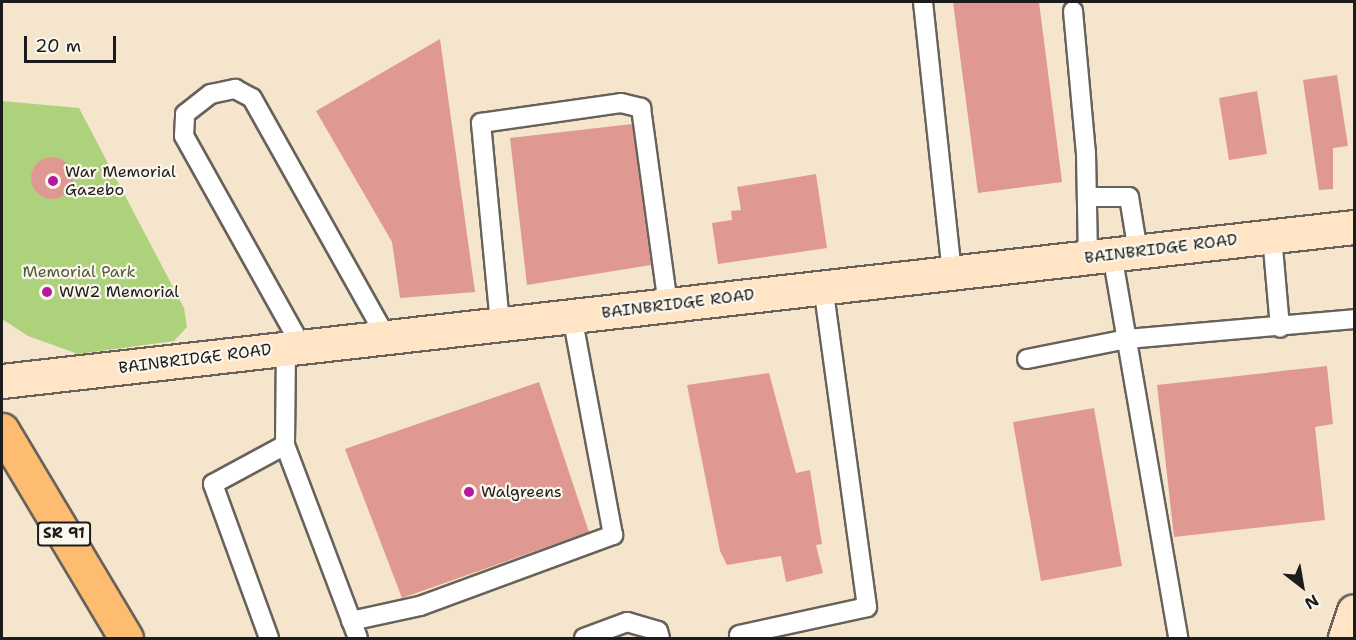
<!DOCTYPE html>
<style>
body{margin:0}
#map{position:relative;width:1356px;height:640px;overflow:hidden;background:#f5e5cd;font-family:"Shantell Sans",sans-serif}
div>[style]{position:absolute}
.green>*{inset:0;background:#add27b}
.building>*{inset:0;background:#df9992}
.round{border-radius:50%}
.roads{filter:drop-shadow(2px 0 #68625a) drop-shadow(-2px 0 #68625a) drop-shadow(0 2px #68625a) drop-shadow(0 -2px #68625a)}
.lane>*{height:18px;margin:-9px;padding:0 9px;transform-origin:9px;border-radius:9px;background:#fff}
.secondary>*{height:33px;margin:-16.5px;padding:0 16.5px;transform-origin:16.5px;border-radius:16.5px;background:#ffe4c6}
.primary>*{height:33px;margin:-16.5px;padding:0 16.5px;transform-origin:16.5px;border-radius:16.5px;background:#febc70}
.dots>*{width:16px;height:16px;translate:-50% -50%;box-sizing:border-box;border:3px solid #fbf7ec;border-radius:50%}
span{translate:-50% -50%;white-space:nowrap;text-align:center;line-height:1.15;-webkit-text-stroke:4.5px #fbf7ec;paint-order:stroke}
.shield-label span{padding:2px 4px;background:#fbf7ec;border:2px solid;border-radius:4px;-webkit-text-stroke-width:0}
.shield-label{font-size:15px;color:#1c1c1c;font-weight:700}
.poi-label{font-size:16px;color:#1c1c1c}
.left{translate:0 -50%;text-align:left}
.street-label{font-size:16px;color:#1c1c1c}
.park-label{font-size:16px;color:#4f5c3d}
.frame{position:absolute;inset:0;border:3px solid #1c1c1c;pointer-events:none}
.north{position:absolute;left:1272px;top:556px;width:60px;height:60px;-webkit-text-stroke:4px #fbf7ec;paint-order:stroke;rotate:149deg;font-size:16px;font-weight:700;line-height:24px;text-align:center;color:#1c1c1c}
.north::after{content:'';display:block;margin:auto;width:21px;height:27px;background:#1c1c1c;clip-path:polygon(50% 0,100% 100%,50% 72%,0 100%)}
.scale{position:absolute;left:24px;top:36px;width:92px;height:27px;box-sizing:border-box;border:3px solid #1c1c1c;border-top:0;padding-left:8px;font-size:18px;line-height:21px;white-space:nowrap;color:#1c1c1c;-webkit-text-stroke:4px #fbf7ec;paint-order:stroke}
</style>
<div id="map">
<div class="green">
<i style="clip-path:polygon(2px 101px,79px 108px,184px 308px,187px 327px,174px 341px,78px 354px,28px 336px,2px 319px)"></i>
</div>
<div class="building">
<i style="clip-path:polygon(953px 2px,1039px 2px,1062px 182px,978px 193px)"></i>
<i style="clip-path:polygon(440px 39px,475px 292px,400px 298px,392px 242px,316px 111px)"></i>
<i style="clip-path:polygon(1337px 75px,1348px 146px,1333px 148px,1333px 189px,1319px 190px,1303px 80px)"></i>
<i style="clip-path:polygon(1257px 91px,1267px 154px,1229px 160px,1219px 98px)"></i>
<i style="clip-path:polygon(632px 124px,651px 265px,527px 285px,510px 138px)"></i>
<i class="round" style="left:31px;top:157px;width:42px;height:42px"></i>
<i style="clip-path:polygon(816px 174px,827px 248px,718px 264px,712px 223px,732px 220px,731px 211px,741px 210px,737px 187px)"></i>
<i style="clip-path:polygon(1327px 366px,1333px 424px,1315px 427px,1325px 520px,1174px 537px,1157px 385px)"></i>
<i style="clip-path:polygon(769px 373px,796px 473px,810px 470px,822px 544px,816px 545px,823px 573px,786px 582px,781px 556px,727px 565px,720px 551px,687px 385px)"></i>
<i style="clip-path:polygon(539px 382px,589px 532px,402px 598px,345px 449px)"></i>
<i style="clip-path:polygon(1094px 408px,1122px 566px,1041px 581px,1013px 422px)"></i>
</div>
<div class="roads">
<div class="lane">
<i style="left:923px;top:2px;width:273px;rotate:83.9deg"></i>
<i style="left:1073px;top:11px;width:143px;rotate:84.8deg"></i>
<i style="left:1086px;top:153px;width:104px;rotate:88.9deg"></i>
<i style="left:1087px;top:197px;width:42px"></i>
<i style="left:1129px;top:197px;width:56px;rotate:80.7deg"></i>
<i style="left:1272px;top:236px;width:92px;rotate:85deg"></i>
<i style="left:1112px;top:254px;width:390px;rotate:80.2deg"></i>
<i style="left:500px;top:324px;width:202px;rotate:-95.4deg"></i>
<i style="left:481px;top:123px;width:141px;rotate:-8.1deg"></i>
<i style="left:621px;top:103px;width:21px;rotate:14deg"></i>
<i style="left:641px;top:108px;width:199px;rotate:82.2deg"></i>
<i style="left:302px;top:347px;width:242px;rotate:-119.2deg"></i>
<i style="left:184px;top:136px;width:22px;rotate:-87deg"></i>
<i style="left:185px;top:114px;width:33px;rotate:-38deg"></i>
<i style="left:211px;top:94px;width:25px;rotate:-12deg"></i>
<i style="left:235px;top:89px;width:19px;rotate:28deg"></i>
<i style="left:252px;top:98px;width:274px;rotate:60.7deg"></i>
<i style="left:286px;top:348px;width:97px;rotate:90.6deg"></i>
<i style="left:285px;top:445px;width:206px;rotate:69.3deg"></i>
<i style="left:1027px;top:359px;width:102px;rotate:-11.3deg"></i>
<i style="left:1127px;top:339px;width:228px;rotate:-5deg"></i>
<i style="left:351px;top:621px;width:71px;rotate:-12.3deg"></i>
<i style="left:420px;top:606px;width:206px;rotate:-20.2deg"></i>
<i style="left:613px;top:535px;width:223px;rotate:-100.6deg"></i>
<i style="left:739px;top:635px;width:131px;rotate:-12.3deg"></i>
<i style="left:867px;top:607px;width:323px;rotate:-97.8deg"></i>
<i style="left:269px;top:638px;width:164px;rotate:-110deg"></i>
<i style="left:213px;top:484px;width:82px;rotate:-28.4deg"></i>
<i style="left:584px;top:638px;width:46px;rotate:-20.4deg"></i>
<i style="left:627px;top:622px;width:32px;rotate:16deg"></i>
<i style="left:658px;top:631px;width:7px;rotate:74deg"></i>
</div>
<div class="secondary">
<i style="left:2px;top:381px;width:1361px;rotate:-6.5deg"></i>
<i style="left:1345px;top:638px;width:28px;rotate:-72deg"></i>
</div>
<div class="primary">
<i style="left:2px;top:430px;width:242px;rotate:59.2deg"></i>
</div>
</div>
<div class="dots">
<i style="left:53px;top:181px;background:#b5179e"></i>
<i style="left:47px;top:292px;background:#b5179e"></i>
<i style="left:469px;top:492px;background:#b5179e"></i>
</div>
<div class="shield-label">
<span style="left:64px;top:534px">SR 91</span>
</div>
<div class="poi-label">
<span class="left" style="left:65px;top:181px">War Memorial<br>Gazebo</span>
<span class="left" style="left:59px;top:292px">WW2 Memorial</span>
<span class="left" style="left:481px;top:492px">Walgreens</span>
</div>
<div class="street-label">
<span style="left:1161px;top:249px;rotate:-7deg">BAINBRIDGE ROAD</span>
<span style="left:678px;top:304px;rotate:-7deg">BAINBRIDGE ROAD</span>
<span style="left:195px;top:359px;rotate:-7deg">BAINBRIDGE ROAD</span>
</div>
<div class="park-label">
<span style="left:79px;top:272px">Memorial Park</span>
</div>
<div class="frame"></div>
<div class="north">N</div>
<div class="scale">20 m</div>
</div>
